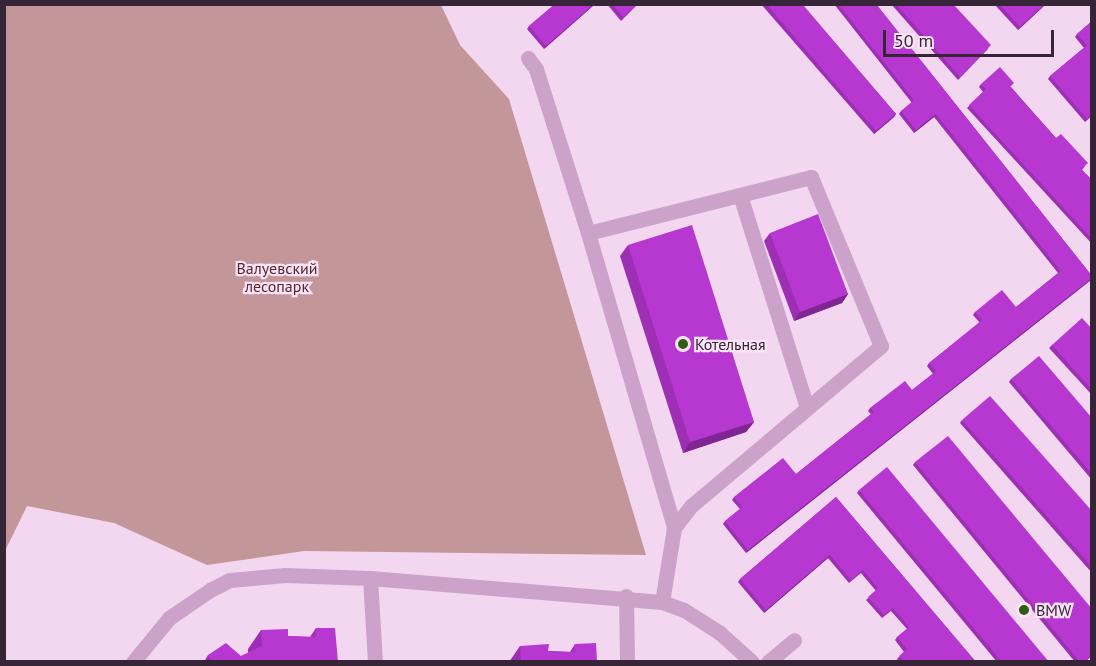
<!DOCTYPE html>
<meta charset="utf-8">
<style>
body{margin:0}
#map{position:relative;width:1096px;height:666px;overflow:hidden;background:#f3d7f0;font-family:"PT Sans",sans-serif}
div>[style]{position:absolute}
.green>*{inset:0;background:#c3969a}
.minor>*{height:15px;margin:-7.5px;padding:0 7.5px;transform-origin:7.5px;border-radius:7.5px;background:#cca2ca}
.wall>*{inset:0;background:#9d2fb4}
.shaded-wall>*{inset:0;background:#802692}
.building>*{inset:0;background:#b737d1}
.dots>*{width:16px;height:16px;translate:-50% -50%;box-sizing:border-box;border:3px solid #fbe4f8;border-radius:50%}
span{translate:-50% -50%;white-space:nowrap;text-align:center;line-height:1.15;-webkit-text-stroke:4.5px #fbe4f8;paint-order:stroke}
.park-label{font-size:16px;color:#572729}
.poi-label{font-size:16px;color:#352536}
.left{translate:0 -50%;text-align:left}
.frame{position:absolute;inset:0;border:6px solid #352536;pointer-events:none}
.scale{position:absolute;left:883px;top:30px;width:171px;height:27px;box-sizing:border-box;border:3px solid #352536;border-top:0;padding-left:8px;font-size:18px;line-height:21px;white-space:nowrap;color:#352536;-webkit-text-stroke:4px #fbe4f8;paint-order:stroke}
</style>
<div id="map">
<div class="green">
<i style="clip-path:polygon(5px 4px,441px 5px,460px 45px,509px 99px,646px 555px,304px 551px,207px 565px,114px 523px,27px 506px,5px 551px)"></i>
</div>
<div class="minor">
<i style="left:528px;top:58px;width:14px;rotate:54deg"></i>
<i style="left:536px;top:69px;width:172px;rotate:72.4deg"></i>
<i style="left:588px;top:233px;width:307px;rotate:73.7deg"></i>
<i style="left:674px;top:528px;width:75px;rotate:99.2deg"></i>
<i style="left:740px;top:195px;width:223px;rotate:72.5deg"></i>
<i style="left:588px;top:233px;width:230px;rotate:-14.1deg"></i>
<i style="left:811px;top:177px;width:183px;rotate:67.5deg"></i>
<i style="left:881px;top:346px;width:248px;rotate:139.9deg"></i>
<i style="left:691px;top:506px;width:28px;rotate:128deg"></i>
<i style="left:370px;top:578px;width:84px;rotate:86.6deg"></i>
<i style="left:626px;top:596px;width:66px;rotate:89.1deg"></i>
<i style="left:133px;top:662px;width:57px;rotate:-50.7deg"></i>
<i style="left:169px;top:618px;width:50px;rotate:-34.3deg"></i>
<i style="left:210px;top:590px;width:22px;rotate:-27deg"></i>
<i style="left:230px;top:580px;width:55px;rotate:-5.2deg"></i>
<i style="left:285px;top:575px;width:85px;rotate:2deg"></i>
<i style="left:370px;top:578px;width:293px;rotate:4.7deg"></i>
<i style="left:662px;top:602px;width:23px;rotate:20deg"></i>
<i style="left:684px;top:610px;width:43px;rotate:32.6deg"></i>
<i style="left:720px;top:633px;width:43px;rotate:42.2deg"></i>
<i style="left:768px;top:662px;width:34px;rotate:-40deg"></i>
</div>
<div class="wall">
<i style="clip-path:polygon(555px 4px,595px 4px,544px 49px,527px 29px,529px 26px)"></i>
<i style="clip-path:polygon(607px 4px,638px 4px,621px 21px)"></i>
<i style="clip-path:polygon(761px 4px,802px 4px,896px 114px,894px 117px,874px 134px)"></i>
<i style="clip-path:polygon(834px 4px,876px 4px,1092px 276px,1092px 279px,746px 553px,723px 524px,725px 521px,740px 509px,732px 500px,734px 497px,796px 474px,871px 414px,868px 411px,870px 408px,912px 390px,933px 374px,927px 366px,929px 363px,980px 323px,973px 315px,975px 312px,1016px 307px,1058px 273px,934px 117px,914px 133px,899px 114px,901px 111px,912px 103px)"></i>
<i style="clip-path:polygon(891px 4px,953px 4px,988px 49px,958px 80px)"></i>
<i style="clip-path:polygon(994px 4px,1046px 4px,1018px 30px)"></i>
<i style="clip-path:polygon(1092px 21px,1092px 116px,1085px 122px,1048px 79px,1050px 76px,1084px 48px,1075px 37px,1077px 34px)"></i>
<i style="clip-path:polygon(981px 84px,1011px 87px,1056px 138px,1085px 166px,1082px 170px,1092px 180px,1092px 244px,967px 108px,983px 92px,979px 87px)"></i>
<i style="clip-path:polygon(770px 233px,848px 294px,842px 303px,794px 321px,764px 241px)"></i>
<i style="clip-path:polygon(628px 245px,754px 422px,746px 432px,683px 453px,620px 256px)"></i>
<i style="clip-path:polygon(1092px 329px,1092px 395px,1049px 348px,1052px 345px)"></i>
<i style="clip-path:polygon(1011px 379px,1092px 418px,1092px 480px,1009px 382px)"></i>
<i style="clip-path:polygon(962px 420px,1092px 511px,1092px 573px,960px 423px)"></i>
<i style="clip-path:polygon(915px 462px,1092px 609px,1092px 656px,1085px 662px,1075px 662px,913px 465px)"></i>
<i style="clip-path:polygon(859px 490px,1049px 662px,997px 662px,857px 493px)"></i>
<i style="clip-path:polygon(836px 497px,976px 662px,899px 662px,897px 659px,904px 652px,895px 640px,897px 637px,907px 629px,891px 611px,882px 618px,866px 600px,876px 591px,861px 573px,849px 583px,828px 558px,764px 613px,738px 582px,740px 579px)"></i>
<i style="clip-path:polygon(316px 628px,338px 662px,204px 662px,208px 655px,241px 656px,248px 653px,248px 649px,261px 630px,288px 636px,310px 637px)"></i>
<i style="clip-path:polygon(575px 644px,597px 662px,509px 662px,520px 646px,548px 651px,570px 652px)"></i>
</div>
<div class="shaded-wall">
<i style="clip-path:polygon(594px 4px,595px 4px,544px 49px,546px 46px)"></i>
<i style="clip-path:polygon(1045px 4px,1046px 4px,1018px 30px,1020px 27px)"></i>
<i style="clip-path:polygon(896px 114px,894px 117px,874px 134px,876px 131px)"></i>
<i style="clip-path:polygon(936px 114px,934px 117px,914px 133px,916px 130px)"></i>
<i style="clip-path:polygon(1092px 278px,1091px 280px,746px 553px,748px 550px)"></i>
<i style="clip-path:polygon(848px 294px,842px 303px,794px 321px,800px 312px)"></i>
<i style="clip-path:polygon(754px 422px,746px 432px,683px 453px,690px 442px)"></i>
<i style="clip-path:polygon(830px 555px,828px 558px,764px 613px,766px 610px)"></i>
</div>
<div class="building">
<i style="clip-path:polygon(555px 4px,594px 4px,546px 46px,529px 26px)"></i>
<i style="clip-path:polygon(612px 4px,638px 4px,623px 17px)"></i>
<i style="clip-path:polygon(766px 4px,802px 4px,896px 114px,876px 131px)"></i>
<i style="clip-path:polygon(838px 4px,876px 4px,1092px 276px,1092px 278px,748px 550px,725px 521px,742px 507px,734px 497px,783px 458px,796px 474px,874px 412px,870px 408px,905px 381px,912px 390px,936px 371px,929px 363px,982px 320px,975px 312px,1002px 290px,1016px 307px,1061px 271px,936px 114px,916px 130px,901px 111px,914px 100px)"></i>
<i style="clip-path:polygon(896px 4px,953px 4px,991px 45px,960px 77px)"></i>
<i style="clip-path:polygon(999px 4px,1045px 4px,1020px 27px)"></i>
<i style="clip-path:polygon(1092px 21px,1092px 115px,1087px 119px,1050px 76px,1087px 45px,1077px 34px)"></i>
<i style="clip-path:polygon(1000px 67px,1014px 83px,1010px 87px,1056px 138px,1061px 134px,1088px 163px,1081px 169px,1092px 180px,1092px 239px,969px 105px,986px 89px,981px 84px)"></i>
<i style="clip-path:polygon(818px 214px,848px 294px,800px 312px,770px 233px)"></i>
<i style="clip-path:polygon(692px 225px,754px 422px,690px 442px,628px 245px)"></i>
<i style="clip-path:polygon(1082px 318px,1092px 329px,1092px 390px,1052px 345px)"></i>
<i style="clip-path:polygon(1039px 356px,1092px 418px,1092px 474px,1011px 379px)"></i>
<i style="clip-path:polygon(990px 396px,1092px 511px,1092px 567px,962px 420px)"></i>
<i style="clip-path:polygon(948px 436px,1092px 609px,1092px 655px,1083px 662px,1080px 662px,915px 462px)"></i>
<i style="clip-path:polygon(887px 467px,1049px 662px,1002px 662px,859px 490px)"></i>
<i style="clip-path:polygon(836px 497px,976px 662px,904px 662px,899px 656px,907px 649px,897px 637px,909px 627px,893px 608px,884px 615px,868px 597px,878px 588px,863px 570px,851px 580px,830px 555px,766px 610px,740px 579px)"></i>
<i style="clip-path:polygon(316px 628px,335px 628px,338px 662px,212px 662px,208px 655px,226px 643px,241px 656px,262px 646px,261px 630px,288px 629px,288px 636px,315px 637px)"></i>
<i style="clip-path:polygon(596px 643px,597px 662px,521px 662px,520px 646px,549px 644px,548px 651px,574px 652px,575px 644px)"></i>
</div>
<div class="dots">
<i style="left:683px;top:344px;background:#2f5b17"></i>
<i style="left:1024px;top:610px;background:#2f5b17"></i>
</div>
<div class="park-label">
<span style="left:277px;top:277px">Валуевский<br>лесопарк</span>
</div>
<div class="poi-label">
<span class="left" style="left:695px;top:344px">Котельная</span>
<span class="left" style="left:1036px;top:610px">BMW</span>
</div>
<div class="frame"></div>
<div class="scale">50 m</div>
</div>
